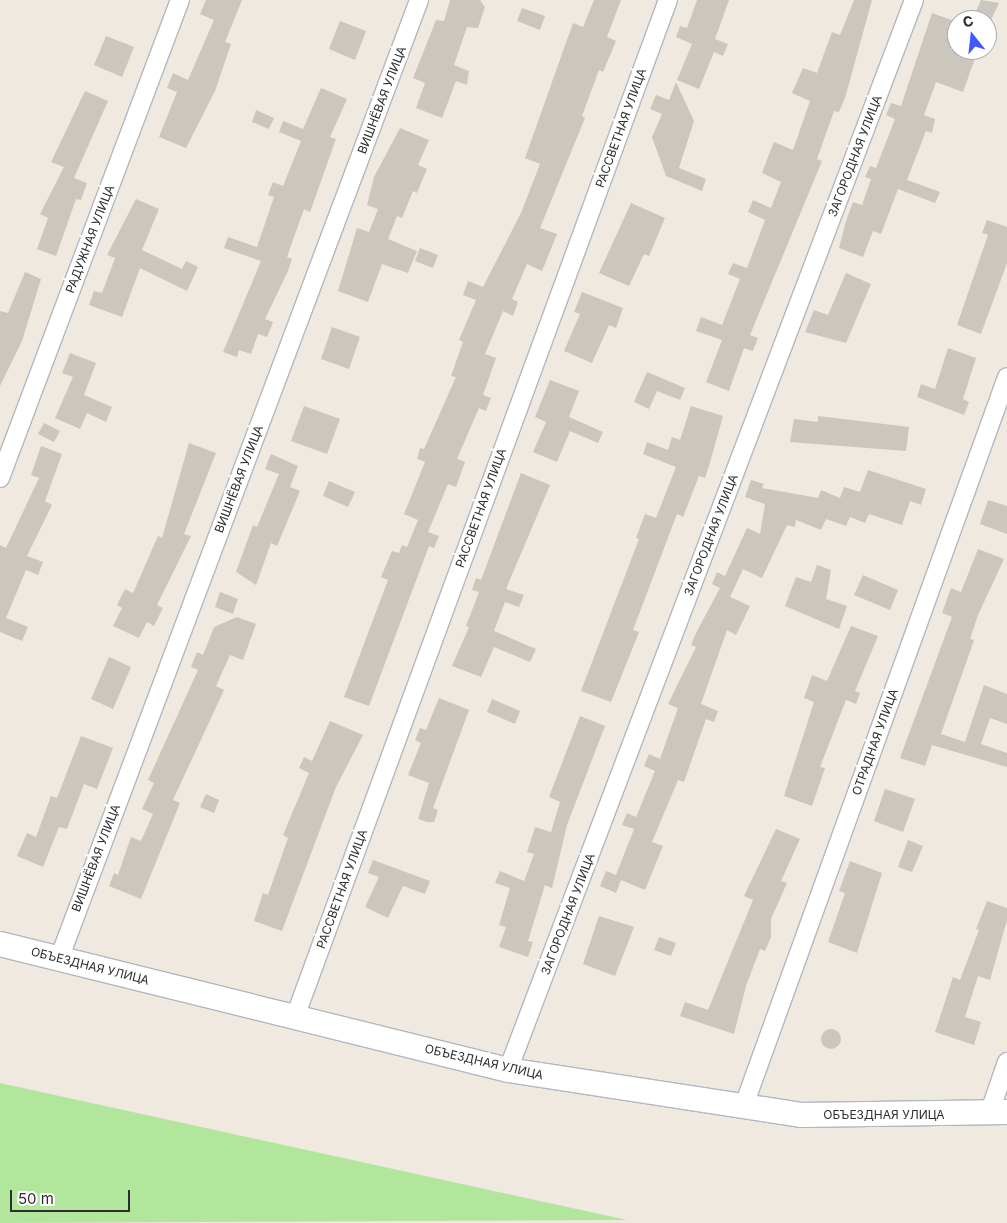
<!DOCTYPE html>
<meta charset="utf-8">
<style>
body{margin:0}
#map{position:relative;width:1007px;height:1223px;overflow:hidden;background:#efe9e0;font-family:Inter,sans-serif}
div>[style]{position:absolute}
.green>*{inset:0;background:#b2e69c}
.building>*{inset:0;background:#cbc7be}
.round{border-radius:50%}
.roads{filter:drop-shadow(1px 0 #b4b6c1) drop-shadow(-1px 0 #b4b6c1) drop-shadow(0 1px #b4b6c1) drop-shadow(0 -1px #b4b6c1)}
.street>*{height:18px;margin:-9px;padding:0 9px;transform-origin:9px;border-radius:9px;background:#fff}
.secondary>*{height:24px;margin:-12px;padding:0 12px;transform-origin:12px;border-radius:12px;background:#fff}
span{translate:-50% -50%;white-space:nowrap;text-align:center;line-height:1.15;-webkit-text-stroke:5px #fff;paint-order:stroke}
.street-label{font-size:12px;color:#2e2e2e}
.north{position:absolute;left:947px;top:10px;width:50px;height:50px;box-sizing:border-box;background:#fff;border:1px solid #ababab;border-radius:50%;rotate:344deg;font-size:14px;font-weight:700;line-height:20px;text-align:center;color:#2e2e2e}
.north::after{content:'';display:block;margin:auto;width:18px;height:22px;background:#3e5aff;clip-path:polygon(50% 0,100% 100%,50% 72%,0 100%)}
.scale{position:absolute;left:10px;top:1190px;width:120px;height:22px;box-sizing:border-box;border:2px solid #2e2e2e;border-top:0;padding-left:6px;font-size:15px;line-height:18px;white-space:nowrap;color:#2e2e2e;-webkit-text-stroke:4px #fff;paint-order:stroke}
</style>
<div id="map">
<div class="green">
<i style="clip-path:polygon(0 1083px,627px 1220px,0 1223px)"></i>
</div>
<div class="building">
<i style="clip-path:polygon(206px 0,242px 0,225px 42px,231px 44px,215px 91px,186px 148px,159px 137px,177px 92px,167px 88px,173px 73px,188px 80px,214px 20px,200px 14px)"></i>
<i style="clip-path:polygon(450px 0,480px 0,485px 7px,478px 28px,467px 27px,454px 65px,469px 71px,467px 85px,456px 81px,442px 118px,416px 108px,425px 83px,413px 78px,436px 20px,444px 21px)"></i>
<i style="clip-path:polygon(594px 0,621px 0,607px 37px,616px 41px,603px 72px,599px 70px,582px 116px,585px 118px,540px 228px,557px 234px,542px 271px,527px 264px,512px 299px,518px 302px,513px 316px,503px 311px,485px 354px,496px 358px,483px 395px,491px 398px,486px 411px,479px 408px,457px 459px,465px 462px,456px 487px,448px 484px,428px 532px,439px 536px,434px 548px,429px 546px,369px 706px,344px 697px,388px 580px,381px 577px,392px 551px,399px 553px,402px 545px,407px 547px,418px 520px,404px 514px,425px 462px,417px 459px,420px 448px,424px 449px,456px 377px,451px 376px,463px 342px,459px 340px,476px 300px,463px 295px,468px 281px,483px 287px,521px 213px,540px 164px,525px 158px,573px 23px,583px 27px)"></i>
<i style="clip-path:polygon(697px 0,729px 0,715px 39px,728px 44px,723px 56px,714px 52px,699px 89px,677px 80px,692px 44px,676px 37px,680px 26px,687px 28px)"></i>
<i style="clip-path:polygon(854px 0,872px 0,845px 98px,839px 112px,834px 111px,817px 159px,822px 161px,750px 335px,758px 338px,753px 351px,744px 348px,729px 391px,706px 382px,722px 340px,696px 331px,701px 317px,722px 325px,740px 279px,728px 274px,733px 263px,747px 268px,765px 220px,748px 212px,753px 200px,771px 208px,781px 182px,762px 173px,769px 154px,774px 142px,793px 150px,810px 101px,792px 93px,803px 68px,817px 73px,832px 32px,840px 35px)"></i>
<i style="clip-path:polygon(981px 0,999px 3px,991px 20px,972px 20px)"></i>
<i style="clip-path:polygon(522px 8px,545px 16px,540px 30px,517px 21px)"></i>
<i style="clip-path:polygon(932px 13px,957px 22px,950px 50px,978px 50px,963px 92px,936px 82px,924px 115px,935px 119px,932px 133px,926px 131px,907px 180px,940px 192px,935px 203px,898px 189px,881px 234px,873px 231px,863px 257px,839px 248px,846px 221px,853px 202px,862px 205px,871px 179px,865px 177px,870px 166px,876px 168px,895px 119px,886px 115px,891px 103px,901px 106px)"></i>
<i style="clip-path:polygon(340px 21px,366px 31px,355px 60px,329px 49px)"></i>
<i style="clip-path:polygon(106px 36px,134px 47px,122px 77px,94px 65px)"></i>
<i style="clip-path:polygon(676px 82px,694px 121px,679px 168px,706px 179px,702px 191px,666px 176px,652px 137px,662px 114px,650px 109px,656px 95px,669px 100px)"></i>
<i style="clip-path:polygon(321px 88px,347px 99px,330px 137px,336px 139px,310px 212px,304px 209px,287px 257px,292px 259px,288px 271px,265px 319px,273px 322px,267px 337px,258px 334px,251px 354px,239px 350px,237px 357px,223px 352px,261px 261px,224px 248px,228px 237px,257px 247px,274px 197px,268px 195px,273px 182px,283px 186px,301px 141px,279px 132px,283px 121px,303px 129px)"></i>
<i style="clip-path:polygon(85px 91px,108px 101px,74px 178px,87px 183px,81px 200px,76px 199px,56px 256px,37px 249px,48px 218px,40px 214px,64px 167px,51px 162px)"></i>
<i style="clip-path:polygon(256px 110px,274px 118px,269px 129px,252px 122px)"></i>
<i style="clip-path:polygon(400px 128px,429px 140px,418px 165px,427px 169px,417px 193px,413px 191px,402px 218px,397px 216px,388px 239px,417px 251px,408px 273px,382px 264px,368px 302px,338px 291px,357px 228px,369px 232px,378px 209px,367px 205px,374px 177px)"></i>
<i style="clip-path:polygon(136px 199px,159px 209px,142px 250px,182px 269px,186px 261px,198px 267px,187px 291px,140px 268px,122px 317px,89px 305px,94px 291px,102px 293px,115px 258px,107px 255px)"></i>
<i style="clip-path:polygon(631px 203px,665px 218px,649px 256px,644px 254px,629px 286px,599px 273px)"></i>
<i style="clip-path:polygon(987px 220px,1007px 227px,1007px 263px,981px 334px,957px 325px,988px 235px,982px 233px)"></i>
<i style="clip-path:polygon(420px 248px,438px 255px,433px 268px,415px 261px)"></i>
<i style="clip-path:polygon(25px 272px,41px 279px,22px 341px,0 386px,0 311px,8px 313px)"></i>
<i style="clip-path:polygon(846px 273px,871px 284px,846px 343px,805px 332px,814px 310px,828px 315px)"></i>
<i style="clip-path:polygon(582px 292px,623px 308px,616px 328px,609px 325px,592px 363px,564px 351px,580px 314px,574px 312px)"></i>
<i style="clip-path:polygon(332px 327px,360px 337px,349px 369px,321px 359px)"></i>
<i style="clip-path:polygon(948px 348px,976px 358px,963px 399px,969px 402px,964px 415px,917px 397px,921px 384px,935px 389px)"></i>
<i style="clip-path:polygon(70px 353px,96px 363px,84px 395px,112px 407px,106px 422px,87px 413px,80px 429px,55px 418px,73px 377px,62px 373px)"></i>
<i style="clip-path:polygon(647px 372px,685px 388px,680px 400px,657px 391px,649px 409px,634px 402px)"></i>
<i style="clip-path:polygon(550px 380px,579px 391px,569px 417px,603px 432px,598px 443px,570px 431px,557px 462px,533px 452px,546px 422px,535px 417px)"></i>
<i style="clip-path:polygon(304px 406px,340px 419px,327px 454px,291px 441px)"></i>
<i style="clip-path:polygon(691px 406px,723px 416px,709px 466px,705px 478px,699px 476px,683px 517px,677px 514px,633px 630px,639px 632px,611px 702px,581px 691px,639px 539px,636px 538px,645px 514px,656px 518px,676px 467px,643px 454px,647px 442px,668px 450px,672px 437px,680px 440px)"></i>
<i style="clip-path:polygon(818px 416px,909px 427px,906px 451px,790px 442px,794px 419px,818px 422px)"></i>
<i style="clip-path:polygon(44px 423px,60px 431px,54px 442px,38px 434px)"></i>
<i style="clip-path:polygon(189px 443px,216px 453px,184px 534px,191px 536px,157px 605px,163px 608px,154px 626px,147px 622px,139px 638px,113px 626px,122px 608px,117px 605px,125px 589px,133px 593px,158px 536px,162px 538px)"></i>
<i style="clip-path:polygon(41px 446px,62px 454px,45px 501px,52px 505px,27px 556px,43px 562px,38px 575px,26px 570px,6px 618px,28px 627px,22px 641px,0 632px,0 545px,6px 548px,39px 478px,31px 475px)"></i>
<i style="clip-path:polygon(271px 454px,298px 466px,290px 487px,300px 491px,277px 546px,271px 543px,256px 585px,236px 572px,253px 525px,257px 527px,279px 474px,265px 469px)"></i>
<i style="clip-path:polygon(868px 470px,926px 489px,921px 505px,910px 501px,902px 525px,869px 514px,865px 523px,850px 517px,846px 526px,826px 519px,821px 530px,796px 520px,795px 527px,787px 525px,762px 578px,743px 569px,730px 597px,750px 606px,736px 635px,727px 630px,701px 704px,718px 711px,714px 722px,706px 719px,684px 782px,678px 780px,652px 842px,663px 846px,645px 890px,621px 880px,616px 893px,600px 886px,606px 871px,616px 875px,634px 829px,622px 825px,627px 813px,636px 817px,655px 771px,644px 766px,649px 754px,660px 759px,678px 708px,668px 704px,696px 647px,691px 645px,696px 633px,720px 588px,712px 584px,717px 572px,725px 576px,747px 528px,760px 534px,765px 504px,745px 497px,751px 480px,764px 484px,762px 488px,818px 498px,821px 490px,840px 498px,844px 487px,860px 492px)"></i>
<i style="clip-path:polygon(521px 473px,550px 485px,506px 589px,524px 595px,519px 607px,505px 602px,494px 631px,536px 649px,530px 662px,494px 647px,481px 677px,452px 666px,469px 627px,466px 626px,479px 592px,472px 590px,476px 578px,481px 580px)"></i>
<i style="clip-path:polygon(329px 481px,355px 492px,348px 507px,323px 496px)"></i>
<i style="clip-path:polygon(988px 500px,1007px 506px,1007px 534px,980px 524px)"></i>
<i style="clip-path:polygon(978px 549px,1004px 559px,978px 615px,970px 639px,974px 640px,941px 734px,965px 742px,984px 685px,1007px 694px,1007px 724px,990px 718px,981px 744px,1007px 753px,1007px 767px,932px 745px,925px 766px,900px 758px,952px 617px,942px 613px,951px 588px,961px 592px)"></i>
<i style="clip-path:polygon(817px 565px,831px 570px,826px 599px,847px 606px,839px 629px,785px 606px,796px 577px,811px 582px)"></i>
<i style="clip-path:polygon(863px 575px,898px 590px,890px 610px,854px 595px)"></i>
<i style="clip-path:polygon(220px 592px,238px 599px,233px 614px,215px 607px)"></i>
<i style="clip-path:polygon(237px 617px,256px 624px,243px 660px,230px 655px,216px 686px,224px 690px,173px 800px,180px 803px,141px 899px,109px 886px,114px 873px,118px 875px,131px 837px,141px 841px,153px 814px,142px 809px,154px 783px,148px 780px,198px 670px,191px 667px,197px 652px,203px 655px,214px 627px)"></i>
<i style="clip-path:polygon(851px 626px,878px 636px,855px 691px,860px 693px,856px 704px,846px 700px,820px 767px,825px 768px,812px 806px,784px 796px,814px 702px,804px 698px,812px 675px,827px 681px)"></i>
<i style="clip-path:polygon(109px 657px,131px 667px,113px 709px,91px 699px)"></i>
<i style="clip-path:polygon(439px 698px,469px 710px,433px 808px,438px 810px,434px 822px,427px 822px,418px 819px,429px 783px,408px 775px,421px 743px,415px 740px,420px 728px,426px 730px)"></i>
<i style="clip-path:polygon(492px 699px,520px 711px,515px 724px,487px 712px)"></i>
<i style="clip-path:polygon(580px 716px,605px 726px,567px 825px,552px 888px,545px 885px,528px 941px,533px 942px,528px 957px,499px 947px,506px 927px,499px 925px,510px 888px,495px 883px,500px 871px,524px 881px,534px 854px,527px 852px,535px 827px,551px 832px,560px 802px,549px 797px)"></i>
<i style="clip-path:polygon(330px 721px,363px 735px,336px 787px,282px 931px,254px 921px,263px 893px,268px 895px,288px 838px,283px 835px,309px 773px,299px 768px,304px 757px,312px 761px)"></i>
<i style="clip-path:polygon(81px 736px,113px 748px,97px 789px,84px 784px,67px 829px,59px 827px,43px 867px,17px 856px,27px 833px,36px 837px,51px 796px,57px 798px)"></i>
<i style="clip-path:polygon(885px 789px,915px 799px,903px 832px,874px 821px)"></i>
<i style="clip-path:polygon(206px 794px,219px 800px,214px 813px,200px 807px)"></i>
<i style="clip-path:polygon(776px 829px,800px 839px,781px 881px,787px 883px,771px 919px,771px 937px,765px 951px,760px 949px,746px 986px,734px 1034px,680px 1016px,685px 1002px,708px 1010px,753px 900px,744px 896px)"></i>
<i style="clip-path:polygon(908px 840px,923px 846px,912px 872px,898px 867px)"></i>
<i style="clip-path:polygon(373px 860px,430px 881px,425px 894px,403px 886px,388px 918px,365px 907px,379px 877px,368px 873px)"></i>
<i style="clip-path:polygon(850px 861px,882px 873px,857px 953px,828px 942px,845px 893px,839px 891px)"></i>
<i style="clip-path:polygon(987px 901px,1007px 908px,1007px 920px,990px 980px,978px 976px,965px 1017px,981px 1022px,974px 1045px,935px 1032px,953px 977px,960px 980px,979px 930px,976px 929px)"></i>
<i style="clip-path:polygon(599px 916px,634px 927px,615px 976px,583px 964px)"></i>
<i style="clip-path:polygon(659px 937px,676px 943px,671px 956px,654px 950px)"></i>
<i class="round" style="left:821px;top:1029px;width:20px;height:20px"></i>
</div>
<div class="roads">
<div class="street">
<i style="left:0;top:478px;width:511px;rotate:-69.37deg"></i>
<i style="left:59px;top:959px;width:1024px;rotate:-69.42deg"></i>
<i style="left:295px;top:1017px;width:1083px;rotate:-69.86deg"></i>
<i style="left:508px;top:1070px;width:1144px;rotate:-69.22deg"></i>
<i style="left:743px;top:1108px;width:777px;rotate:-70.14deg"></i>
<i style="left:989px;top:1114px;width:55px;rotate:-70.9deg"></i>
</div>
<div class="secondary">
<i style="left:0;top:944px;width:523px;rotate:13.93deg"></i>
<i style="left:508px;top:1070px;width:296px;rotate:8.7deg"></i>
<i style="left:801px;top:1115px;width:206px;rotate:-0.8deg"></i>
</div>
</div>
<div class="street-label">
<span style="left:382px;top:100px;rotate:-69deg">ВИШНЁВАЯ УЛИЦА</span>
<span style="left:621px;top:128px;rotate:-70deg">РАССВЕТНАЯ УЛИЦА</span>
<span style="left:855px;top:156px;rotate:-69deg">ЗАГОРОДНАЯ УЛИЦА</span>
<span style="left:90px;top:239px;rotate:-69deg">РАДУЖНАЯ УЛИЦА</span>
<span style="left:239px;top:479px;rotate:-69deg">ВИШНЁВАЯ УЛИЦА</span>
<span style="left:481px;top:508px;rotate:-70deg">РАССВЕТНАЯ УЛИЦА</span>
<span style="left:711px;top:535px;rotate:-69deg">ЗАГОРОДНАЯ УЛИЦА</span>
<span style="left:875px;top:742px;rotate:-70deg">ОТРАДНАЯ УЛИЦА</span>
<span style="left:96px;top:858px;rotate:-69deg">ВИШНЁВАЯ УЛИЦА</span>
<span style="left:342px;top:889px;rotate:-70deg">РАССВЕТНАЯ УЛИЦА</span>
<span style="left:568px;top:914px;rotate:-69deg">ЗАГОРОДНАЯ УЛИЦА</span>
<span style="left:90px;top:966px;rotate:14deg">ОБЪЕЗДНАЯ УЛИЦА</span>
<span style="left:484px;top:1062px;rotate:13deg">ОБЪЕЗДНАЯ УЛИЦА</span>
<span style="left:884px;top:1115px">ОБЪЕЗДНАЯ УЛИЦА</span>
</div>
<div class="north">С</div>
<div class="scale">50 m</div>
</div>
